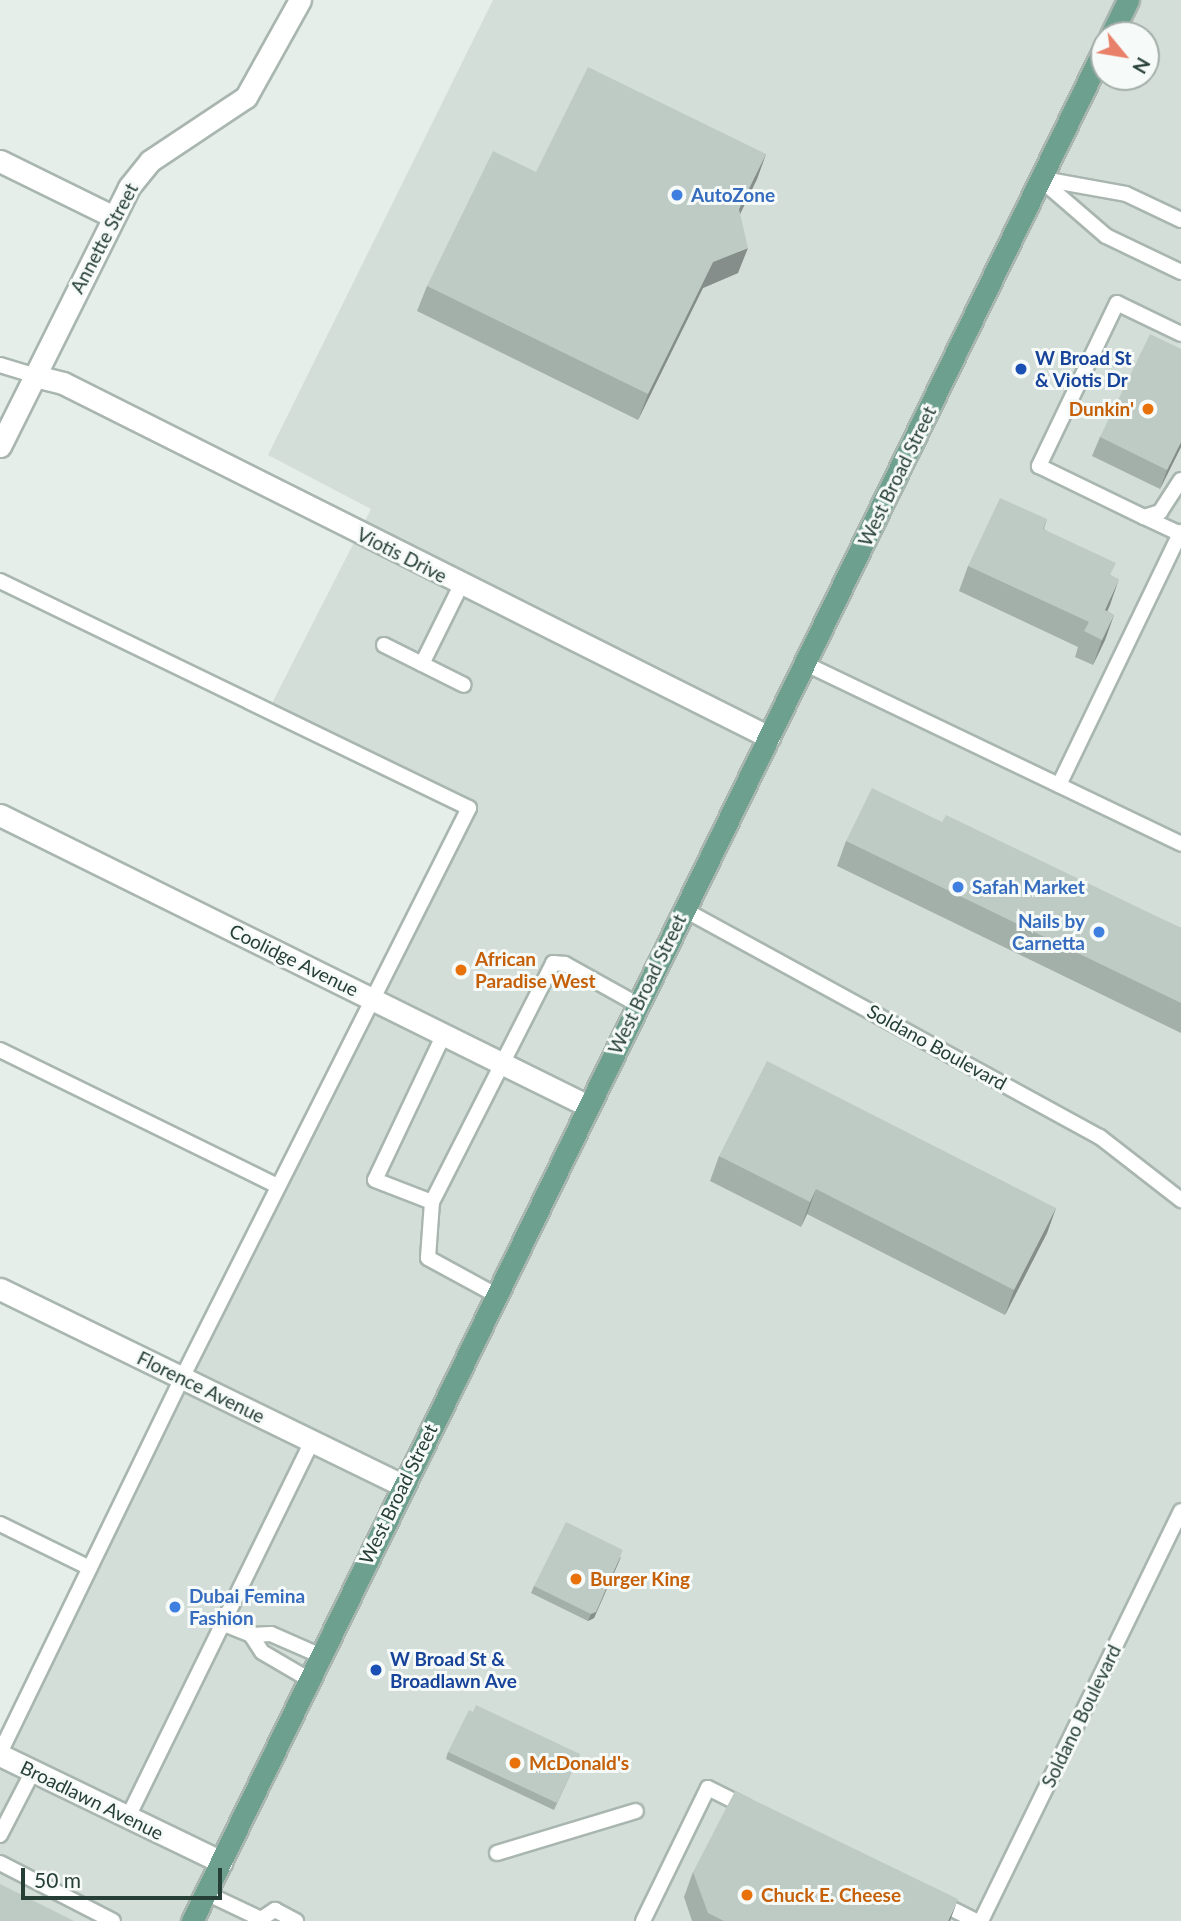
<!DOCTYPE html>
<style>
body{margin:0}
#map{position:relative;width:1181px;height:1921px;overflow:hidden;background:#e6eeea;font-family:Lato,sans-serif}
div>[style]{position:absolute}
.built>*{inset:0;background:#d4ded9}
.roads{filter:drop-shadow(2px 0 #a9b6b0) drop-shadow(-2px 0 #a9b6b0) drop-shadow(0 2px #a9b6b0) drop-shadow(0 -2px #a9b6b0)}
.lane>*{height:14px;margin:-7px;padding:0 7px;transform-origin:7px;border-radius:7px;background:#fff}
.street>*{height:21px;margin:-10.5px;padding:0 10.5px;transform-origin:10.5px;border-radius:10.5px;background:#fff}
.primary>*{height:21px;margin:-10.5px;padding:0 10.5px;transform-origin:10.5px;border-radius:10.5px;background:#6ea090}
.wall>*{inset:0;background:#a3afa9}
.shaded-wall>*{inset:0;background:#858e8a}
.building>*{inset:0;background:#becbc5}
.dots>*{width:19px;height:19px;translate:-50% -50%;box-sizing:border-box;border:4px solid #f6faf8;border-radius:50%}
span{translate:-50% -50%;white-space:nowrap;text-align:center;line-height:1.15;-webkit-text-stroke:6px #f6faf8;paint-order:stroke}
.shop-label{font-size:19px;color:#366cbe;font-weight:700}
.left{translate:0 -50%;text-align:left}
.right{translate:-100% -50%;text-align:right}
.street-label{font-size:19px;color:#263f36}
.transit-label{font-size:19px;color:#164399;font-weight:700}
.food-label{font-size:19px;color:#c56008;font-weight:700}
.north{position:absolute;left:1090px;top:21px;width:70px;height:70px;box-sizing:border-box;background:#f6faf8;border:2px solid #a3afaa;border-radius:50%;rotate:120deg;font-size:19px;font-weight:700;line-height:28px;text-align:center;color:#263f36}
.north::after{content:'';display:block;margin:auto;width:24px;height:32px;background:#e98069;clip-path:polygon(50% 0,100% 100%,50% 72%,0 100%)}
.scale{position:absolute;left:21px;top:1868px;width:201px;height:32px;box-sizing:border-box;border:4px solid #263f36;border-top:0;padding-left:9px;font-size:21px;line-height:24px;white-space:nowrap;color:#263f36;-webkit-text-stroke:5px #f6faf8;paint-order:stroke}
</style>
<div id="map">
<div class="built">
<i style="clip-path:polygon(evenodd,493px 0,1181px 0,1181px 1921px,0 1921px,0 1754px,465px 810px,267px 713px,371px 509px,268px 455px,493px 0,1104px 35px,1146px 35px,1146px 77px,1104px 77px,1104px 35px)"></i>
</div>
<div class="roads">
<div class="lane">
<i style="left:1040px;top:179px;width:87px;rotate:40.8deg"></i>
<i style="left:1106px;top:236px;width:83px;rotate:25.6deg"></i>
<i style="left:1043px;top:179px;width:84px;rotate:10.2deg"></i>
<i style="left:1126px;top:194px;width:61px;rotate:25.3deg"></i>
<i style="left:1181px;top:334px;width:71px;rotate:-154.2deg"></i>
<i style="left:1117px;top:303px;width:181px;rotate:115.6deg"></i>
<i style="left:1039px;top:466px;width:117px;rotate:25.9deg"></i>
<i style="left:1144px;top:517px;width:17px;rotate:-17deg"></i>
<i style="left:1160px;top:512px;width:38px;rotate:-57deg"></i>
<i style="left:0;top:365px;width:37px;rotate:17deg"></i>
<i style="left:1144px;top:517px;width:40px;rotate:25deg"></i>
<i style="left:0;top:581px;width:521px;rotate:25.83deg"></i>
<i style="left:469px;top:808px;width:638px;rotate:116.73deg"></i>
<i style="left:182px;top:1378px;width:417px;rotate:115.9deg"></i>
<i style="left:384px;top:645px;width:89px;rotate:26.6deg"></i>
<i style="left:422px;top:664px;width:88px;rotate:-63.7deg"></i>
<i style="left:806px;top:664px;width:416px;rotate:25.6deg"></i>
<i style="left:1059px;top:785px;width:281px;rotate:-64.3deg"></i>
<i style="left:683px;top:909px;width:475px;rotate:28.7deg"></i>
<i style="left:1100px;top:1137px;width:103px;rotate:37.9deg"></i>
<i style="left:444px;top:1034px;width:161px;rotate:115.3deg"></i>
<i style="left:375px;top:1180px;width:61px;rotate:21.1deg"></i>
<i style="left:432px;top:1202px;width:268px;rotate:-63.1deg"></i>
<i style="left:553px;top:963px;width:12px;rotate:5deg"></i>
<i style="left:565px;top:964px;width:82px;rotate:29.1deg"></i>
<i style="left:0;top:1050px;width:309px;rotate:26.1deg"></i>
<i style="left:432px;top:1202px;width:56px;rotate:94.1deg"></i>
<i style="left:428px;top:1258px;width:75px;rotate:28.6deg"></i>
<i style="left:0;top:1524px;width:100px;rotate:26.1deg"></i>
<i style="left:224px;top:1624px;width:29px;rotate:22deg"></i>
<i style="left:251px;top:1635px;width:20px;rotate:-3deg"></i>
<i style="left:271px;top:1634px;width:52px;rotate:23.6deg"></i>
<i style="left:251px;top:1635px;width:20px;rotate:57deg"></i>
<i style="left:262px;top:1652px;width:53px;rotate:30.4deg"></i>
<i style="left:128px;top:1817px;width:418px;rotate:-63.9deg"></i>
<i style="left:0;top:1835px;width:72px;rotate:-62.7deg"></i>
<i style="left:497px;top:1853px;width:145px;rotate:-16.8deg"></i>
<i style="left:0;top:1863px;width:127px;rotate:27.2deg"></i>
<i style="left:206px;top:1893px;width:61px;rotate:25.3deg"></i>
<i style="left:940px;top:1903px;width:40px;rotate:26.6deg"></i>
<i style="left:261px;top:1919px;width:17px;rotate:-33deg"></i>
<i style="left:275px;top:1910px;width:24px;rotate:28deg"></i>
<i style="left:643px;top:1921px;width:148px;rotate:-64deg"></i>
<i style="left:708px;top:1788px;width:42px;rotate:26.6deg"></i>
<i style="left:981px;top:1921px;width:456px;rotate:-64deg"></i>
</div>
<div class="street">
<i style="left:0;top:161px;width:125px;rotate:26.2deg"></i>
<i style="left:35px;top:376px;width:29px;rotate:14deg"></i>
<i style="left:63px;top:383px;width:790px;rotate:26.63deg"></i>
<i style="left:0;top:446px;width:289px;rotate:-63.5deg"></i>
<i style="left:129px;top:187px;width:33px;rotate:-51deg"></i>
<i style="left:150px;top:161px;width:115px;rotate:-33.7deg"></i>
<i style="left:246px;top:97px;width:111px;rotate:-60.9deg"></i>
<i style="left:0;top:815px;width:656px;rotate:26.33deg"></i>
<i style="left:0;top:1289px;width:447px;rotate:26deg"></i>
<i style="left:0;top:1755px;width:246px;rotate:25.8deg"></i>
</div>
<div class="primary">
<i style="left:1111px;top:35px;width:39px;rotate:-64deg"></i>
<i style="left:192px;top:1921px;width:2082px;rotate:-64.03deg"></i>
</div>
</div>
<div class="wall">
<i style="clip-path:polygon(766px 154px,757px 179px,740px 214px,738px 273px,703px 288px,638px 420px,417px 311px,427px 286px,536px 172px)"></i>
<i style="clip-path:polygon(1181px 349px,1181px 447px,1160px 489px,1092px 456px,1100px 437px)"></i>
<i style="clip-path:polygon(1047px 519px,1044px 529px,1112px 576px,1110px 605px,1107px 611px,1114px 615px,1105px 640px,1093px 665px,1075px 657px,1078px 647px,959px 591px,968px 566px)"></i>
<i style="clip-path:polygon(942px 822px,1181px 928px,1181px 1033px,837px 866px,846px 841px)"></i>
<i style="clip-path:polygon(719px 1156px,1056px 1208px,1047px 1233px,1005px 1315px,807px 1214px,801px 1227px,710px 1181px)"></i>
<i style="clip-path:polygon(621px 1557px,594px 1618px,588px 1621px,531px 1593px,534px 1586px)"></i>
<i style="clip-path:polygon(448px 1752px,580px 1754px,554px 1810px,446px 1759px)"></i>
<i style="clip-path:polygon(693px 1872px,950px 1921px,692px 1921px,684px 1897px)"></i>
</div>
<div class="shaded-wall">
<i style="clip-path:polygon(766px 154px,757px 179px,730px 235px,739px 209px)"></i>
<i style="clip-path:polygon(748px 248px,738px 273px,703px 288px,638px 420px,648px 394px,713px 262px)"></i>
<i style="clip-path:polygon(1181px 442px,1181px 447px,1160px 489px,1167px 470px)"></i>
<i style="clip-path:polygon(1119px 579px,1110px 605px,1096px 636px,1105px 610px)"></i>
<i style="clip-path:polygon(1114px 615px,1105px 640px,1093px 665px,1102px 640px)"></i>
<i style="clip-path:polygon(816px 1189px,807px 1214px,801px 1227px,810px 1202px)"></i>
<i style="clip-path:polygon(1056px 1208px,1047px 1233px,1005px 1315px,1014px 1290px)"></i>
<i style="clip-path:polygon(621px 1557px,594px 1618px,588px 1621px,591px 1614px)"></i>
<i style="clip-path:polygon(958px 1899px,950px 1921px,948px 1921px)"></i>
</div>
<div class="building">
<i style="clip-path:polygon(588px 67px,766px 154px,739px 209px,748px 248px,713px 262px,648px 394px,427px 286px,493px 151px,536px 172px)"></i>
<i style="clip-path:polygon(1150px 334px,1181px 349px,1181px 442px,1167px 470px,1100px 437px)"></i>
<i style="clip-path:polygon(1000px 498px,1047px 519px,1043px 529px,1116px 563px,1110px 575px,1119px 579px,1105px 610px,1114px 615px,1102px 640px,1084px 631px,1089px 622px,968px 566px)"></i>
<i style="clip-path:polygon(872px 788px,942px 822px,946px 815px,1181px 928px,1181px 1003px,846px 841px)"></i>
<i style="clip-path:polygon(767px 1061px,1056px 1208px,1014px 1290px,816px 1189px,810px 1202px,719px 1156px)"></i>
<i style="clip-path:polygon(566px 1522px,623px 1550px,596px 1612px,591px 1614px,534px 1586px)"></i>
<i style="clip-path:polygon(476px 1705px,580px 1754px,557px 1803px,448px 1752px,469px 1710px,473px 1712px)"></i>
<i style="clip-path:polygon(735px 1791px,958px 1899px,948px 1921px,724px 1921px,708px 1913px,693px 1872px)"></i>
<i style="clip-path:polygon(0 1884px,74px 1921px,0 1921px)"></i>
</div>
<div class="dots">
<i style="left:677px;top:195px;background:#3f7fe0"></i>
<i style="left:1021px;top:369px;background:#1a4fb4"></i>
<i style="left:1148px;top:409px;background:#e8710a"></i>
<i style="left:958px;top:887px;background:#3f7fe0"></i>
<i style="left:1099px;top:932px;background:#3f7fe0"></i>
<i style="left:461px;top:970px;background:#e8710a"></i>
<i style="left:576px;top:1579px;background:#e8710a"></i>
<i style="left:175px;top:1607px;background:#3f7fe0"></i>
<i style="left:376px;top:1670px;background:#1a4fb4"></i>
<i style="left:515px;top:1763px;background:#e8710a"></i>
<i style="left:747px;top:1895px;background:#e8710a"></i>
</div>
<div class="shop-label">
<span class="left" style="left:691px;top:195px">AutoZone</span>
<span class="left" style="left:972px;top:887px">Safah Market</span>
<span class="right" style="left:1085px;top:932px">Nails by<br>Carnetta</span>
<span class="left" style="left:189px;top:1607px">Dubai Femina<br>Fashion</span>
</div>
<div class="street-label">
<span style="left:104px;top:238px;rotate:-62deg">Annette Street</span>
<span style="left:897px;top:476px;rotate:-64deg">West Broad Street</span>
<span style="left:402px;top:555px;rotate:27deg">Viotis Drive</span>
<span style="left:294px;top:960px;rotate:26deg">Coolidge Avenue</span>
<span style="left:647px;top:984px;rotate:-64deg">West Broad Street</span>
<span style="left:937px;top:1047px;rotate:29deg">Soldano Boulevard</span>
<span style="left:201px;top:1387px;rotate:26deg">Florence Avenue</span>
<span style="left:398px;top:1494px;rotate:-64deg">West Broad Street</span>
<span style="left:1081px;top:1716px;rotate:-64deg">Soldano Boulevard</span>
<span style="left:92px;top:1800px;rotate:26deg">Broadlawn Avenue</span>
</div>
<div class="transit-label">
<span class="left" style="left:1035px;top:369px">W Broad St<br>&amp; Viotis Dr</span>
<span class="left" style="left:390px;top:1670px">W Broad St &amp;<br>Broadlawn Ave</span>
</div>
<div class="food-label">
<span class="right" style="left:1134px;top:409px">Dunkin'</span>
<span class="left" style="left:475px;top:970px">African<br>Paradise West</span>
<span class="left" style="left:590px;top:1579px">Burger King</span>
<span class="left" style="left:529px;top:1763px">McDonald's</span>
<span class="left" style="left:761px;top:1895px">Chuck E. Cheese</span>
</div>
<div class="north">N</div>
<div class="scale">50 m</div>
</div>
